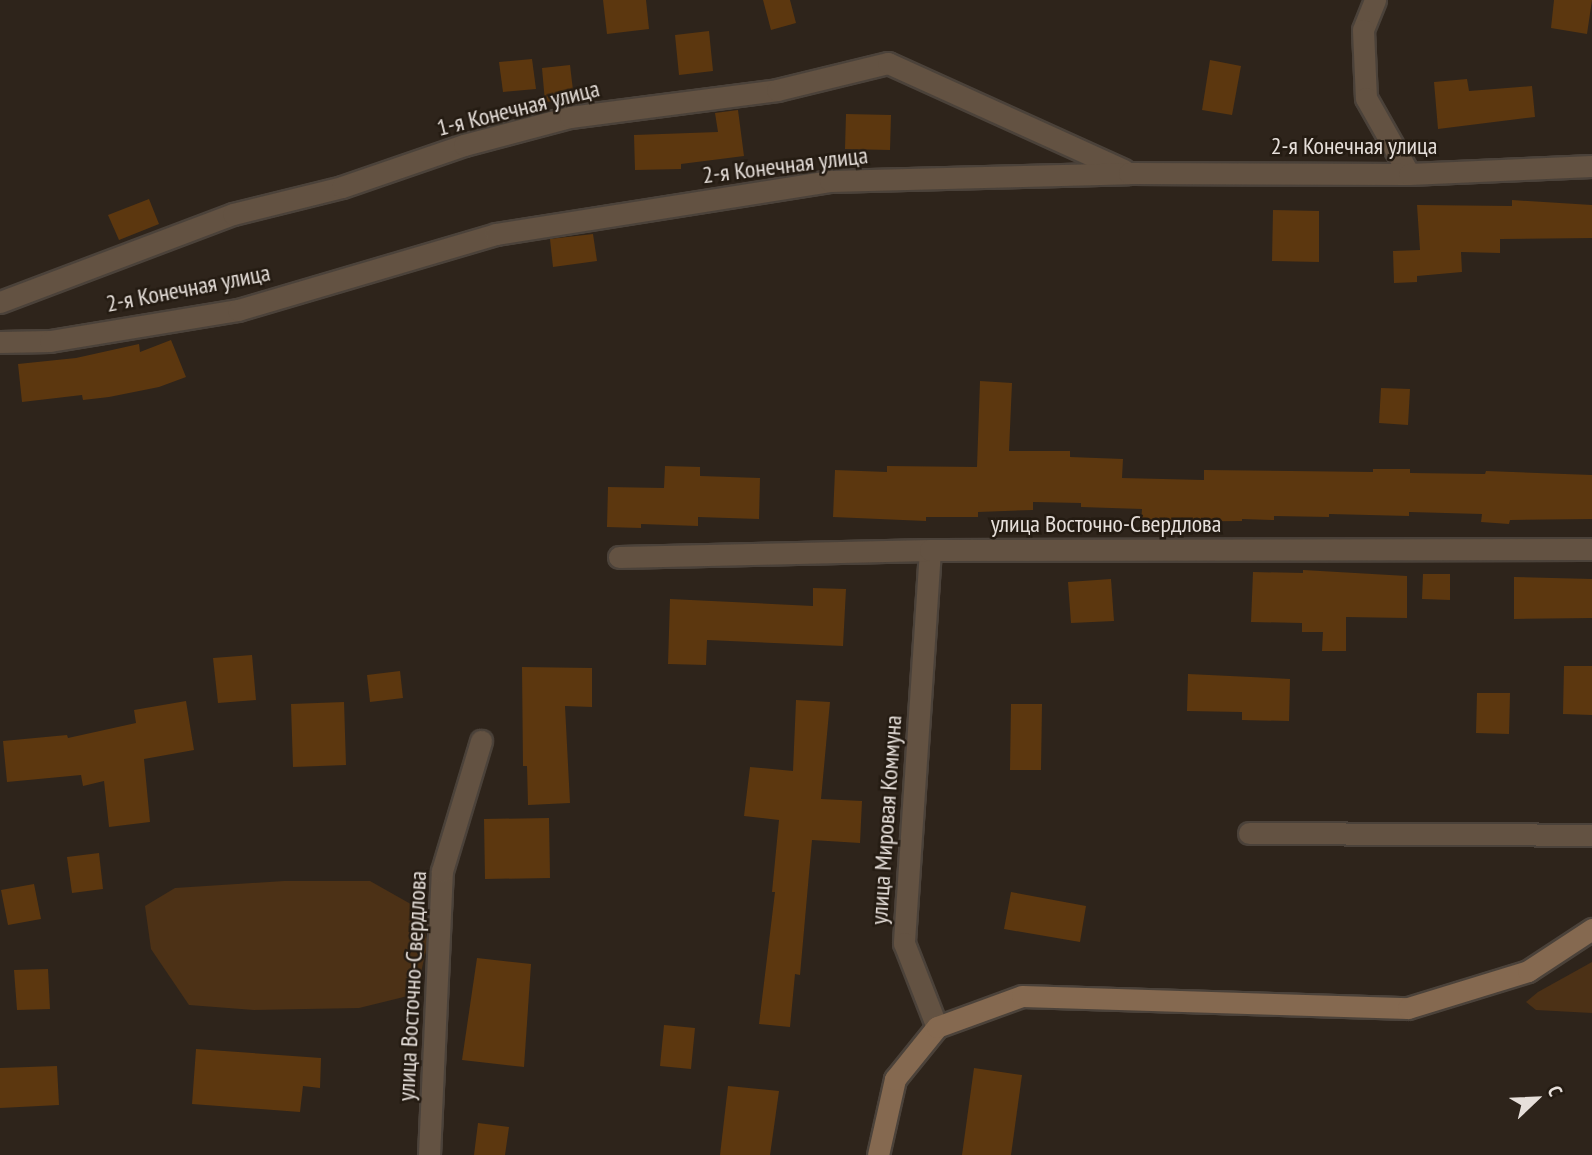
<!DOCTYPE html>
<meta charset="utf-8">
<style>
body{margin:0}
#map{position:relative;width:1592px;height:1155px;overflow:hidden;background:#2e241b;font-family:"PT Sans Narrow",sans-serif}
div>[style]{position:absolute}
.green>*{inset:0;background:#4c3116}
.building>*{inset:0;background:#5c370f}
.roads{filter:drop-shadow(2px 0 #4b423a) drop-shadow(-2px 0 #4b423a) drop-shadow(0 2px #4b423a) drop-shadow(0 -2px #4b423a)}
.minor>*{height:21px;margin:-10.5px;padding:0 10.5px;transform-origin:10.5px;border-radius:10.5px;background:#635242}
.secondary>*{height:21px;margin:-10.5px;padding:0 10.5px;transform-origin:10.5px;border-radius:10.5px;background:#856950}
span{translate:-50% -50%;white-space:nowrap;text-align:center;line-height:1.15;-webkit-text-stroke:5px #241b12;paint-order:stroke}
.street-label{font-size:24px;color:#e6dfda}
.north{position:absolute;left:1501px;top:1064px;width:70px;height:70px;-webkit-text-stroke:5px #241b12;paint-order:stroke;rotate:67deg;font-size:19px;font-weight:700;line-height:28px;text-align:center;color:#e6dfda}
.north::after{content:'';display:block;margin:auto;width:24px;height:32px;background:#e6dfda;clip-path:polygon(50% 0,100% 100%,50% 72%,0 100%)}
</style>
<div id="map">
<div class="green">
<i style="clip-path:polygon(284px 881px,370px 881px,416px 907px,428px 942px,416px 994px,359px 1008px,254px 1010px,189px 1005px,151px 949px,145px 906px,175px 888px)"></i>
<i style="clip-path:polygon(1592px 962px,1592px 1013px,1536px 1010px,1526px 1002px,1538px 992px)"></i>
</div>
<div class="building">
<i style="clip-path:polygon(603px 0,646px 0,649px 29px,607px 34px)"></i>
<i style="clip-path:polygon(763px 0,790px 0,796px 23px,771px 30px)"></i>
<i style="clip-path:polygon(1554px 0,1592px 0,1587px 34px,1551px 28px)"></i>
<i style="clip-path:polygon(709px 31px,713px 71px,679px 75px,675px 35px)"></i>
<i style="clip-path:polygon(532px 59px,536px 89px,503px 92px,499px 62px)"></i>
<i style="clip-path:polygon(1210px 60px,1241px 66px,1232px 115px,1202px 110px)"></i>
<i style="clip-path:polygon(570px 65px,574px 99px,545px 102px,542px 68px)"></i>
<i style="clip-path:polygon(1467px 79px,1469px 91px,1532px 86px,1535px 117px,1438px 129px,1434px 82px)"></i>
<i style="clip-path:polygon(738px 110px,744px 156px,681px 164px,681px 169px,635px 170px,634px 135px,718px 132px,715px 113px)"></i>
<i style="clip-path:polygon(846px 114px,891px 115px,890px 150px,845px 149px)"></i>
<i style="clip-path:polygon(149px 199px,159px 224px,119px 240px,108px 215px)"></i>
<i style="clip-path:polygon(1512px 200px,1592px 205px,1592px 238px,1500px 239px,1500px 253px,1461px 252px,1462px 272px,1417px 276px,1417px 282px,1394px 283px,1393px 251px,1420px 250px,1417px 205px,1512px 206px)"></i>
<i style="clip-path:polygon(1273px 210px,1319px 211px,1319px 262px,1272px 261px)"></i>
<i style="clip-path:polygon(593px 234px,597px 261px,553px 267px,550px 239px)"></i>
<i style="clip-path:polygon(171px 340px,186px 377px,159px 387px,109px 397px,83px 400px,82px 395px,22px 402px,18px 364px,76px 358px,139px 344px,140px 352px)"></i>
<i style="clip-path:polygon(980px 381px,1012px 383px,1009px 451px,1070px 451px,1070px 457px,1123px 459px,1122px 478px,1204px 480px,1204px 470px,1373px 472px,1373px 469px,1410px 469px,1410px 473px,1485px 474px,1486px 471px,1592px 475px,1592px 519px,1510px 520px,1509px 524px,1481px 522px,1482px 514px,1409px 512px,1409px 516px,1329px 514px,1329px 517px,1274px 516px,1274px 520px,1242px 519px,1242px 521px,1141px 522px,1142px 509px,1081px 507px,1081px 503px,1033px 502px,1033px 510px,978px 512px,978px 517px,926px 517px,926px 521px,833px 517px,835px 470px,887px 472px,887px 466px,977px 467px)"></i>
<i style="clip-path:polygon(1381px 388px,1410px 389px,1408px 425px,1379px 423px)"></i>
<i style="clip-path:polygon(665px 466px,700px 467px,700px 476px,760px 478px,759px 519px,698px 517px,698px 526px,641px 524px,641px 528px,607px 527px,608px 487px,664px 488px)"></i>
<i style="clip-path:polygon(1303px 570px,1407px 576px,1407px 618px,1346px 617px,1346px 651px,1322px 651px,1323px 632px,1302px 632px,1302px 623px,1251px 622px,1253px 572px,1303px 573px)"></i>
<i style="clip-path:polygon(1423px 574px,1450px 574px,1450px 600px,1422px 599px)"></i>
<i style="clip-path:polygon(1514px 577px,1592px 579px,1592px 618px,1514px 619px)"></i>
<i style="clip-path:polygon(1111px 579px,1114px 621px,1071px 623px,1068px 582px)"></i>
<i style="clip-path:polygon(813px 588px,846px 589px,843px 646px,707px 640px,706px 665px,668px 664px,670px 599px,813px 606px)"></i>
<i style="clip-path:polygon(252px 655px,256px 700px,218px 703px,213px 658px)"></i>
<i style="clip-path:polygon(1564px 666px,1592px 666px,1592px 715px,1563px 714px)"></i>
<i style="clip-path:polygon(522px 667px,592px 668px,592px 707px,565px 706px,570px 803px,528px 805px,527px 766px,523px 766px)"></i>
<i style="clip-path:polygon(400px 671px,403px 698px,370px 702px,367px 675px)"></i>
<i style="clip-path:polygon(1188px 674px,1290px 679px,1289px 721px,1242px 720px,1242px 712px,1187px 711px)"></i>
<i style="clip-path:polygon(1477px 693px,1510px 693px,1509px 734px,1476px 733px)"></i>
<i style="clip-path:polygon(796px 700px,830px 702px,821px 799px,862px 801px,860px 843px,812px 840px,800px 975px,795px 974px,790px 1027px,759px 1024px,775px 892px,772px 892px,779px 820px,744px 816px,750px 767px,793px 771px)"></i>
<i style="clip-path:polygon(186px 701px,194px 750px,144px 759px,150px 822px,109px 827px,104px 781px,83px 786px,81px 775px,7px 782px,3px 741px,67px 735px,68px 738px,136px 723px,134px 710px)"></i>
<i style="clip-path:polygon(344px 702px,346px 765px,293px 767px,291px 704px)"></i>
<i style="clip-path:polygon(1011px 704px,1042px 704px,1041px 770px,1010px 770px)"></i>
<i style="clip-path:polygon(549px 818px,550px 878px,485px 879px,484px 819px)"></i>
<i style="clip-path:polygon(99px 853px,103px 889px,72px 893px,67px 857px)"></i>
<i style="clip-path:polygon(34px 884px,41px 919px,8px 925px,1px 890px)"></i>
<i style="clip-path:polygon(1011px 892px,1086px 906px,1080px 942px,1004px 929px)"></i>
<i style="clip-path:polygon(477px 958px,531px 964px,524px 1067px,462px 1060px)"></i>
<i style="clip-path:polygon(48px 969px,50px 1009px,17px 1010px,14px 970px)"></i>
<i style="clip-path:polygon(664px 1025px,695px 1028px,691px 1069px,660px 1066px)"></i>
<i style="clip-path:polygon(196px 1049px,321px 1058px,320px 1088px,303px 1086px,300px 1112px,192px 1104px)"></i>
<i style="clip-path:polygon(57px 1066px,59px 1105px,0 1108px,0 1068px)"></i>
<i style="clip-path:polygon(974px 1068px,1022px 1075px,1011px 1155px,962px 1155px)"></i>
<i style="clip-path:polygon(728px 1086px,779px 1091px,770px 1155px,720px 1155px)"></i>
<i style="clip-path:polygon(478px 1123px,509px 1127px,505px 1155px,474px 1155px)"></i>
</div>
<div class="roads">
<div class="minor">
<i style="left:1375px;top:0;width:32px;rotate:112deg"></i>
<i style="left:1363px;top:30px;width:68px;rotate:87.5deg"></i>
<i style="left:1366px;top:98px;width:87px;rotate:60.5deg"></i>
<i style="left:0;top:302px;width:249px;rotate:-20.7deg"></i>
<i style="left:233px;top:214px;width:112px;rotate:-13.9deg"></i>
<i style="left:342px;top:187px;width:129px;rotate:-19deg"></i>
<i style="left:464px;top:145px;width:110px;rotate:-14.8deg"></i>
<i style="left:570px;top:117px;width:209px;rotate:-7.4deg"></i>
<i style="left:777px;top:90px;width:114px;rotate:-13.7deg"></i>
<i style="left:888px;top:63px;width:259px;rotate:24.4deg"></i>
<i style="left:0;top:342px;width:50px;rotate:-1.1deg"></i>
<i style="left:50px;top:341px;width:191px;rotate:-9.4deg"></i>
<i style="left:238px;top:310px;width:269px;rotate:-16.4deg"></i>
<i style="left:496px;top:234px;width:338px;rotate:-9deg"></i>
<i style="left:830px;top:181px;width:299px;rotate:-1.5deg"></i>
<i style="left:1129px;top:173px;width:280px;rotate:0.2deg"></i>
<i style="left:1409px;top:174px;width:183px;rotate:-2.5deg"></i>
<i style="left:930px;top:550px;width:394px;rotate:93.8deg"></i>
<i style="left:904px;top:943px;width:90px;rotate:68.6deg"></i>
<i style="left:619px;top:557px;width:311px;rotate:-1.3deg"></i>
<i style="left:930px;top:550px;width:662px;rotate:-0.09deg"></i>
<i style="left:1249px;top:833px;width:343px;rotate:0.3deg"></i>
<i style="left:429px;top:1155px;width:284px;rotate:-87.4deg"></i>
<i style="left:442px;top:871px;width:136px;rotate:-73.3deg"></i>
</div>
<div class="secondary">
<i style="left:878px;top:1155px;width:78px;rotate:-77.4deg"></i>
<i style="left:895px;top:1079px;width:67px;rotate:-51.1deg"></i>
<i style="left:937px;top:1027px;width:90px;rotate:-20deg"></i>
<i style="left:1022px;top:996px;width:386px;rotate:1.8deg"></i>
<i style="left:1408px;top:1008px;width:126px;rotate:-17.1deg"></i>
<i style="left:1528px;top:971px;width:77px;rotate:-33.3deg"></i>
</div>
</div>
<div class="street-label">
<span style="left:518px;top:108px;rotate:-14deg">1-я Конечная улица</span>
<span style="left:1354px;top:146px">2-я Конечная улица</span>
<span style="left:785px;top:165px;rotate:-7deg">2-я Конечная улица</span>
<span style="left:188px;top:288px;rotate:-11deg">2-я Конечная улица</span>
<span style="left:1106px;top:524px">улица Восточно-Свердлова</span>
<span style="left:886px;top:820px;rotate:-86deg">улица Мировая Коммуна</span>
<span style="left:412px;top:986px;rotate:-87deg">улица Восточно-Свердлова</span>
</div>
<div class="north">С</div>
</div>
